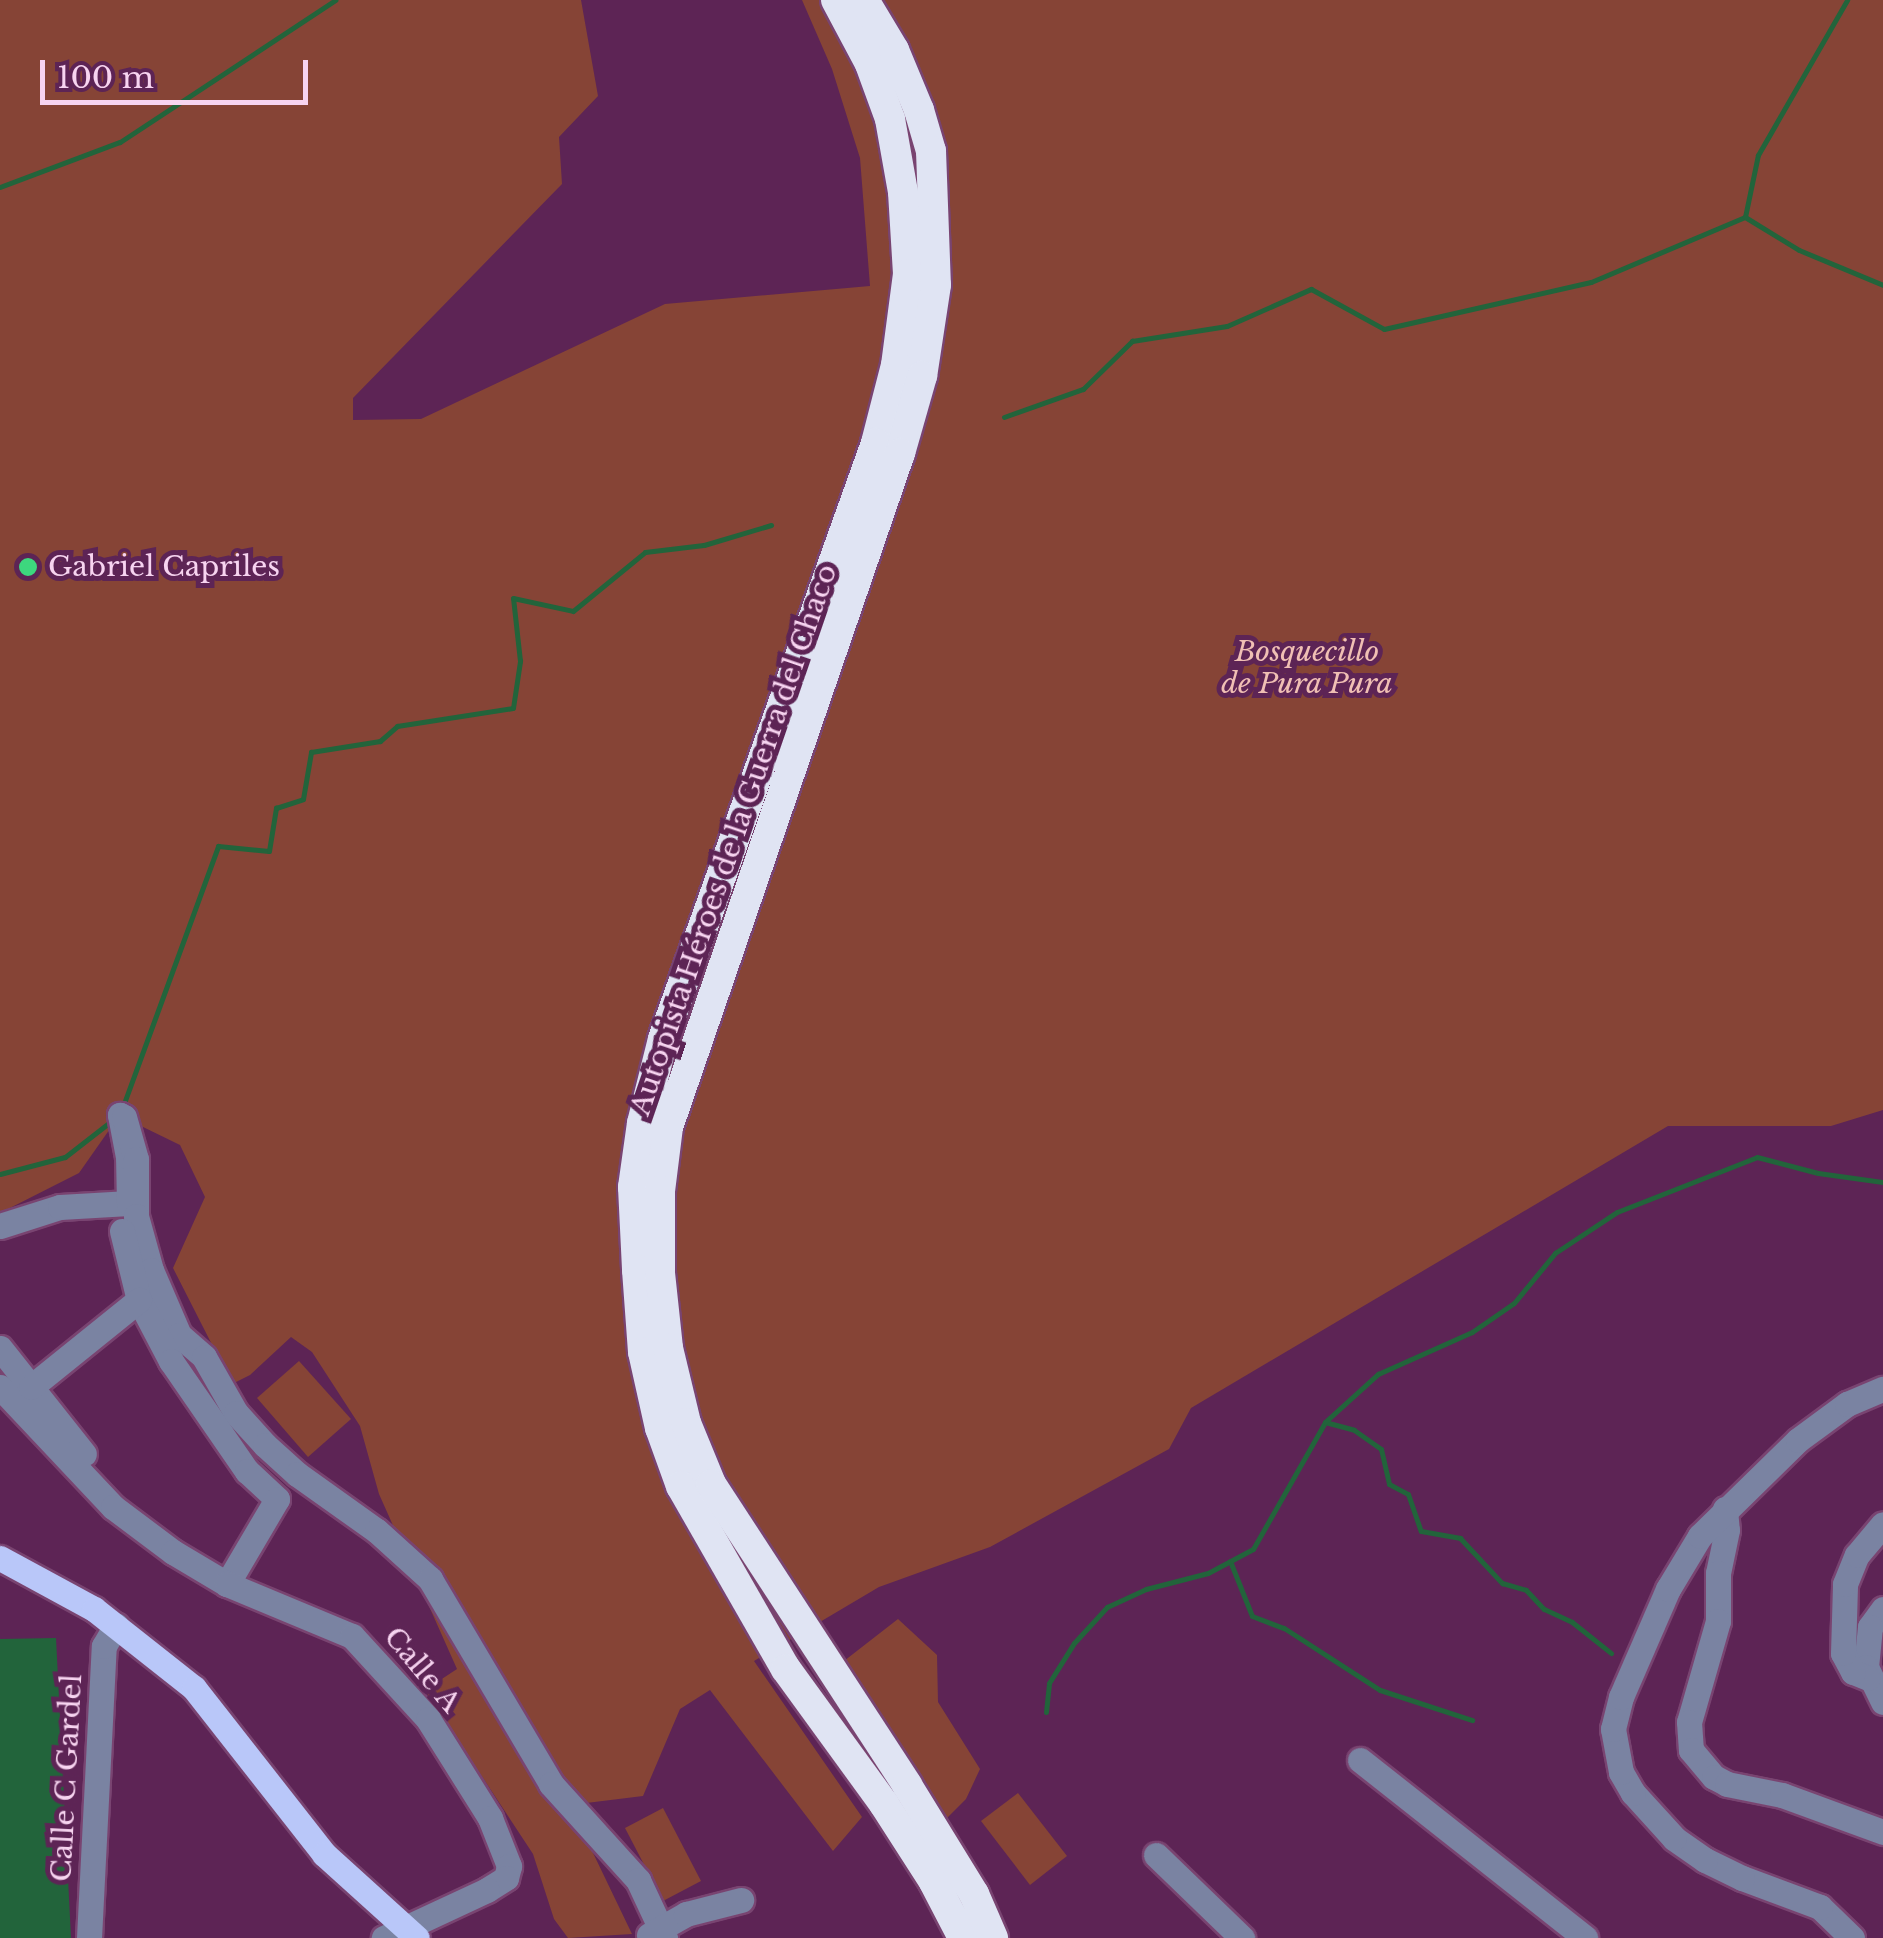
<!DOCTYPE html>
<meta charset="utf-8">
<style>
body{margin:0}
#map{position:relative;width:1883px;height:1938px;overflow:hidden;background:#5d2455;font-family:"Libre Baskerville",serif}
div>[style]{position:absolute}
.green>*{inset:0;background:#864436}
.water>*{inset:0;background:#22643b}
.stream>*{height:5px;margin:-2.5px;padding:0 2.5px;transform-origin:2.5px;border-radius:2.5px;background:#22643b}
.roads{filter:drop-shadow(2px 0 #794471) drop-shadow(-2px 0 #794471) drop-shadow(0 2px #794471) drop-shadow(0 -2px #794471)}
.minor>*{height:25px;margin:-12.5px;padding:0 12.5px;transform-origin:12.5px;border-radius:12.5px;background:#7a83a2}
.major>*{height:25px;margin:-12.5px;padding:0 12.5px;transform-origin:12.5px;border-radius:12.5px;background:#b9c7f9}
.highway>*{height:30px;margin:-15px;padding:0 15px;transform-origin:15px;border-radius:15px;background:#e0e4f3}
.dots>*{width:28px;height:28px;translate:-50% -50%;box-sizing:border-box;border:5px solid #5d2455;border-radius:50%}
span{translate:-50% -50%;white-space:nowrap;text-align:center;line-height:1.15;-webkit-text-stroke:10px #5d2455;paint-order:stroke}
.poi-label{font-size:28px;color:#f7d4f0}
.left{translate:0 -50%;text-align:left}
.park-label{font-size:28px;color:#f0bfb4;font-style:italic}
.street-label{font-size:28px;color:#f7d4f0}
.scale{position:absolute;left:40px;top:60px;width:268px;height:45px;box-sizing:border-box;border:5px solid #f7d4f0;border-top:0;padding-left:12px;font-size:30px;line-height:35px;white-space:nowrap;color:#f7d4f0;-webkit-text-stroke:8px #5d2455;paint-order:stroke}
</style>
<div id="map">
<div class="green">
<i style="clip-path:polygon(0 0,581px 0,598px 96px,559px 137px,562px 184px,353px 398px,353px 420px,421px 419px,665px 304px,870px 286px,860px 158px,832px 69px,802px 0,1883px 0,1883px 1110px,1831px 1126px,1668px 1126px,1191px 1408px,1169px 1449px,990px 1547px,879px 1587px,754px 1661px,862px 1817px,833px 1851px,710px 1690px,680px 1709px,643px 1796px,570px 1805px,632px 1934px,568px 1938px,554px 1919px,533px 1854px,425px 1690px,457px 1669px,379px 1494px,360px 1426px,312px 1352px,291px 1337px,250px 1375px,232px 1384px,173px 1268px,205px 1197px,180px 1145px,141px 1126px,128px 1130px,119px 1116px,79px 1173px,0 1213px)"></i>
<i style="clip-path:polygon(299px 1361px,351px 1419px,308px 1457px,257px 1398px)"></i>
<i style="clip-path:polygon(898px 1619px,937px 1655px,938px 1702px,980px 1769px,966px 1799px,947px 1818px,899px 1753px,844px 1661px)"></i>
<i style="clip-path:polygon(1018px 1793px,1067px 1856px,1030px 1885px,981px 1821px)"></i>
<i style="clip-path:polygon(663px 1808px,701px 1881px,663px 1901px,625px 1828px)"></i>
</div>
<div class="water">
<i style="clip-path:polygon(56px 1638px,71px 1938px,0 1938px,0 1639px)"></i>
</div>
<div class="stream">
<i style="left:0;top:187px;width:128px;rotate:-20.6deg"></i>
<i style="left:120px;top:142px;width:258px;rotate:-33.4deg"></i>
<i style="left:1745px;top:217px;width:63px;rotate:-78.2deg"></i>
<i style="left:1758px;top:155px;width:179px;rotate:-60.1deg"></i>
<i style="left:1004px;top:417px;width:84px;rotate:-19.5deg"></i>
<i style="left:1083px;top:389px;width:69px;rotate:-44.4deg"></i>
<i style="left:1132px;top:341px;width:96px;rotate:-9deg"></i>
<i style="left:1227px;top:326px;width:92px;rotate:-23.8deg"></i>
<i style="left:1311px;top:289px;width:83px;rotate:28.7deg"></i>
<i style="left:1384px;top:329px;width:212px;rotate:-12.8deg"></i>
<i style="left:1591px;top:282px;width:167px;rotate:-22.9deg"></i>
<i style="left:1745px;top:217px;width:63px;rotate:31.4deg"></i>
<i style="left:1799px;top:250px;width:91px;rotate:22.6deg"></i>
<i style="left:123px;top:1106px;width:277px;rotate:-69.9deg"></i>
<i style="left:218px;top:846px;width:51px;rotate:5.6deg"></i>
<i style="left:269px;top:851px;width:44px;rotate:-80.8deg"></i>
<i style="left:276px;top:808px;width:28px;rotate:-18deg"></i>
<i style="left:303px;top:799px;width:48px;rotate:-80.3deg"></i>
<i style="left:311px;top:752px;width:70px;rotate:-9.1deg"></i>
<i style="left:380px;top:741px;width:23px;rotate:-41deg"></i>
<i style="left:397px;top:726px;width:117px;rotate:-8.8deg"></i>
<i style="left:513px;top:708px;width:48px;rotate:-81.5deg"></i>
<i style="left:520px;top:661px;width:63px;rotate:-96.3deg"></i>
<i style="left:513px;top:598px;width:61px;rotate:12.2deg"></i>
<i style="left:573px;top:611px;width:93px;rotate:-39.3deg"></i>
<i style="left:645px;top:552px;width:59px;rotate:-6.8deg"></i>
<i style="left:704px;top:545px;width:70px;rotate:-16.6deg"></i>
<i style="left:0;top:1174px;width:67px;rotate:-14.7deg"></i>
<i style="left:65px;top:1157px;width:57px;rotate:-37.9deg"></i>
<i style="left:1325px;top:1422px;width:30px;rotate:15deg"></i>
<i style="left:1354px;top:1430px;width:33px;rotate:35deg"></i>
<i style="left:1381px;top:1449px;width:36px;rotate:77deg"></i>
<i style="left:1389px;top:1484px;width:21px;rotate:28deg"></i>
<i style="left:1408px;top:1494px;width:39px;rotate:71deg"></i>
<i style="left:1421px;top:1531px;width:40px;rotate:10deg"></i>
<i style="left:1460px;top:1538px;width:62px;rotate:47deg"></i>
<i style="left:1502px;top:1583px;width:25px;rotate:16deg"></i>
<i style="left:1526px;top:1590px;width:26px;rotate:47deg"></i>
<i style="left:1544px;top:1609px;width:31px;rotate:25deg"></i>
<i style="left:1572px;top:1622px;width:50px;rotate:38.5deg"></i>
<i style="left:1230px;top:1561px;width:59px;rotate:68.2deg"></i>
<i style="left:1252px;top:1616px;width:34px;rotate:21deg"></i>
<i style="left:1284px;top:1628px;width:114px;rotate:32.9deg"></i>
<i style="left:1380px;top:1690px;width:97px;rotate:18.1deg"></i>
<i style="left:1046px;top:1712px;width:29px;rotate:-84deg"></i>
<i style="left:1049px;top:1683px;width:47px;rotate:-58deg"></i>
<i style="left:1074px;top:1643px;width:49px;rotate:-47.5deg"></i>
<i style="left:1107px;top:1607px;width:43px;rotate:-24.8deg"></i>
<i style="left:1146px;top:1589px;width:64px;rotate:-14.5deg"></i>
<i style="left:1208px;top:1573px;width:51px;rotate:-28.1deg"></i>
<i style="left:1253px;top:1549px;width:146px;rotate:-60.4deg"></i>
<i style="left:1325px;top:1422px;width:72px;rotate:-42.2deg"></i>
<i style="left:1378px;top:1374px;width:103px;rotate:-24.1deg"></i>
<i style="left:1472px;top:1332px;width:51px;rotate:-34.6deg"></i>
<i style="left:1514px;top:1303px;width:65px;rotate:-50.6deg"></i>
<i style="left:1555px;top:1253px;width:74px;rotate:-33.5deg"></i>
<i style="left:1617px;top:1212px;width:150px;rotate:-21.4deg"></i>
<i style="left:1757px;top:1157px;width:63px;rotate:14.7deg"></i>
<i style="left:1818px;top:1173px;width:66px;rotate:7.9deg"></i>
</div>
<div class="roads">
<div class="minor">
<i style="left:0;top:1226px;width:63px;rotate:-17.6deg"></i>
<i style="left:60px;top:1207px;width:69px;rotate:-3.3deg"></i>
<i style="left:129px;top:1203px;width:46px;rotate:-91.2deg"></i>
<i style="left:128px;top:1157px;width:43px;rotate:-100.8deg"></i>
<i style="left:120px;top:1115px;width:4px;rotate:27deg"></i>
<i style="left:124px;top:1117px;width:44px;rotate:74.1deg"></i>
<i style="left:136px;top:1159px;width:57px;rotate:90deg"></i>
<i style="left:136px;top:1216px;width:56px;rotate:74.5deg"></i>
<i style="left:151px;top:1270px;width:71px;rotate:66.7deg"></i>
<i style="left:179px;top:1335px;width:33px;rotate:41deg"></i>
<i style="left:204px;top:1357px;width:64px;rotate:60.3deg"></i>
<i style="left:236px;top:1413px;width:43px;rotate:47.8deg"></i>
<i style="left:265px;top:1445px;width:43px;rotate:42.2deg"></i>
<i style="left:297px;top:1474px;width:98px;rotate:35.5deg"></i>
<i style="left:377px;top:1531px;width:72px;rotate:42.2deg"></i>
<i style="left:430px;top:1579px;width:238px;rotate:59.4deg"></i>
<i style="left:551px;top:1784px;width:130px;rotate:47.8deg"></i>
<i style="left:638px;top:1880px;width:64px;rotate:65deg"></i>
<i style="left:122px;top:1231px;width:71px;rotate:76.2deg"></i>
<i style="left:139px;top:1300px;width:69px;rotate:62.3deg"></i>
<i style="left:171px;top:1361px;width:134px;rotate:55.4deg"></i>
<i style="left:247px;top:1471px;width:41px;rotate:43deg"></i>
<i style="left:277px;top:1499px;width:99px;rotate:120.5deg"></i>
<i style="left:0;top:1348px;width:135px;rotate:51.6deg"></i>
<i style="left:0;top:1387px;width:165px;rotate:46.7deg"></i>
<i style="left:113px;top:1507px;width:75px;rotate:36.9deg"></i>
<i style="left:173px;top:1552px;width:63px;rotate:30.7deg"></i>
<i style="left:227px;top:1584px;width:135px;rotate:22.6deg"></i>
<i style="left:352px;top:1636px;width:113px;rotate:47.5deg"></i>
<i style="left:428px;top:1719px;width:117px;rotate:57.9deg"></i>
<i style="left:490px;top:1818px;width:52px;rotate:68.4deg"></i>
<i style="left:509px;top:1866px;width:12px;rotate:104deg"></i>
<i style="left:506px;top:1878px;width:22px;rotate:148deg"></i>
<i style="left:487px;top:1890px;width:114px;rotate:155deg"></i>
<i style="left:31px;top:1387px;width:139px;rotate:-38.9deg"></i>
<i style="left:1725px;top:1509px;width:21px;rotate:85deg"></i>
<i style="left:1727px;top:1530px;width:44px;rotate:101.8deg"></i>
<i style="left:1718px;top:1573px;width:48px;rotate:90deg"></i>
<i style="left:1718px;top:1621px;width:105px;rotate:106deg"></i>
<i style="left:1689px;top:1722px;width:28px;rotate:86deg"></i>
<i style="left:1691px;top:1750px;width:35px;rotate:50deg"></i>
<i style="left:1714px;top:1777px;width:15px;rotate:28deg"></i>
<i style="left:1727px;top:1784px;width:56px;rotate:11.3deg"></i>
<i style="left:1782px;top:1795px;width:108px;rotate:20.1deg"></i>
<i style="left:1883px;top:1609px;width:22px;rotate:126deg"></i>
<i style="left:1870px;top:1627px;width:40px;rotate:95.7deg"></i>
<i style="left:1866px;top:1667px;width:39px;rotate:64deg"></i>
<i style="left:1868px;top:1678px;width:16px;rotate:-158deg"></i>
<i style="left:1853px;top:1672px;width:21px;rotate:-118deg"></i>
<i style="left:1843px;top:1653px;width:69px;rotate:-88.3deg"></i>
<i style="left:1845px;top:1584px;width:31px;rotate:-68deg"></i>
<i style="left:1857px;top:1555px;width:40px;rotate:-50deg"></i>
<i style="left:1360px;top:1760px;width:287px;rotate:38.3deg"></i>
<i style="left:1156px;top:1855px;width:120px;rotate:44deg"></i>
<i style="left:649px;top:1935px;width:43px;rotate:-29.6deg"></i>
<i style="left:686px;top:1914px;width:57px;rotate:-14.3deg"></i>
<i style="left:89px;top:1938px;width:292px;rotate:-87.1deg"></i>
<i style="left:104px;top:1646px;width:24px;rotate:-60deg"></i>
<i style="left:1852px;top:1938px;width:45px;rotate:-135.9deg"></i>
<i style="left:1820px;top:1907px;width:83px;rotate:-159.6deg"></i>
<i style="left:1742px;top:1878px;width:41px;rotate:-154.1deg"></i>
<i style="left:1705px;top:1860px;width:38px;rotate:-145deg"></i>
<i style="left:1674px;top:1838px;width:61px;rotate:-132.3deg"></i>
<i style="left:1633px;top:1793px;width:24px;rotate:-120deg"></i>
<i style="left:1621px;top:1772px;width:44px;rotate:-100.5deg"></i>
<i style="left:1613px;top:1729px;width:33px;rotate:-76deg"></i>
<i style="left:1621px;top:1697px;width:118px;rotate:-66.5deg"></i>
<i style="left:1668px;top:1589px;width:62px;rotate:-58.9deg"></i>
<i style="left:1700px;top:1536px;width:137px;rotate:-44.4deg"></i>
<i style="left:1798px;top:1440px;width:61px;rotate:-36.3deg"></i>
<i style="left:1847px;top:1404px;width:39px;rotate:-23deg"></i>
</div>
<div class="major">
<i style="left:0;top:1558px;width:107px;rotate:28.5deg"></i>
<i style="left:94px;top:1609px;width:127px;rotate:38.3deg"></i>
<i style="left:194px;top:1688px;width:211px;rotate:51.9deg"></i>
<i style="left:324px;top:1854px;width:125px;rotate:42.1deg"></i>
</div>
<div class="highway">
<i style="left:836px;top:0;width:72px;rotate:62deg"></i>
<i style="left:870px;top:64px;width:59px;rotate:70deg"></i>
<i style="left:890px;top:119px;width:74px;rotate:79.9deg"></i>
<i style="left:903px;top:192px;width:82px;rotate:86.5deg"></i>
<i style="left:908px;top:274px;width:92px;rotate:97.5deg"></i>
<i style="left:896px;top:365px;width:81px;rotate:104.4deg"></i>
<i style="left:876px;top:443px;width:633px;rotate:109.67deg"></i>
<i style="left:663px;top:1039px;width:87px;rotate:104deg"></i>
<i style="left:642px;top:1123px;width:65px;rotate:98deg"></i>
<i style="left:633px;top:1187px;width:83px;rotate:87.2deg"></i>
<i style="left:637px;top:1270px;width:82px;rotate:85.8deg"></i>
<i style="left:643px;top:1352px;width:78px;rotate:77.4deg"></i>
<i style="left:660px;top:1428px;width:62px;rotate:70.1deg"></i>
<i style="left:681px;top:1486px;width:211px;rotate:60.2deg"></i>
<i style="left:786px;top:1669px;width:167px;rotate:54deg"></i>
<i style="left:884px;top:1804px;width:93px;rotate:57.3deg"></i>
<i style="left:934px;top:1882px;width:63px;rotate:62.6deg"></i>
<i style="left:864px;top:0;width:58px;rotate:59deg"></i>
<i style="left:894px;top:50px;width:65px;rotate:67.4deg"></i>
<i style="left:919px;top:110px;width:43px;rotate:73.7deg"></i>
<i style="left:931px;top:151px;width:134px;rotate:87.9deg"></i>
<i style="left:936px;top:285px;width:92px;rotate:98.7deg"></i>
<i style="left:922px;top:376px;width:80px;rotate:105.9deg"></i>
<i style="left:900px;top:453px;width:713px;rotate:108.99deg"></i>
<i style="left:668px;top:1127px;width:64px;rotate:97.1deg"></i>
<i style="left:660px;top:1191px;width:82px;rotate:90deg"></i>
<i style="left:660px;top:1273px;width:75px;rotate:83.9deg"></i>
<i style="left:668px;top:1348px;width:77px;rotate:76.5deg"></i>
<i style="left:686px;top:1423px;width:66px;rotate:67.7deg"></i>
<i style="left:711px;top:1484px;width:359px;rotate:56.9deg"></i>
<i style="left:907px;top:1785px;width:128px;rotate:58.4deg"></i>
<i style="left:974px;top:1894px;width:48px;rotate:66.6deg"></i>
</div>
</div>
<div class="dots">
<i style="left:28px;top:567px;background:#3dd77e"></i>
</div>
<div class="poi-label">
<span class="left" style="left:48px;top:567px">Gabriel Capriles</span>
</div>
<div class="park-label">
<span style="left:1307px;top:668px">Bosquecillo<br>de Pura Pura</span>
</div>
<div class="street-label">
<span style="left:734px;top:840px;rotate:-71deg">Autopista Héroes de la Guerra del Chaco</span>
<span style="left:422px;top:1670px;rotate:50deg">Calle A</span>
<span style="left:67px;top:1778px;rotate:-87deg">Calle C Gardel</span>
</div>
<div class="scale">100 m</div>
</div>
